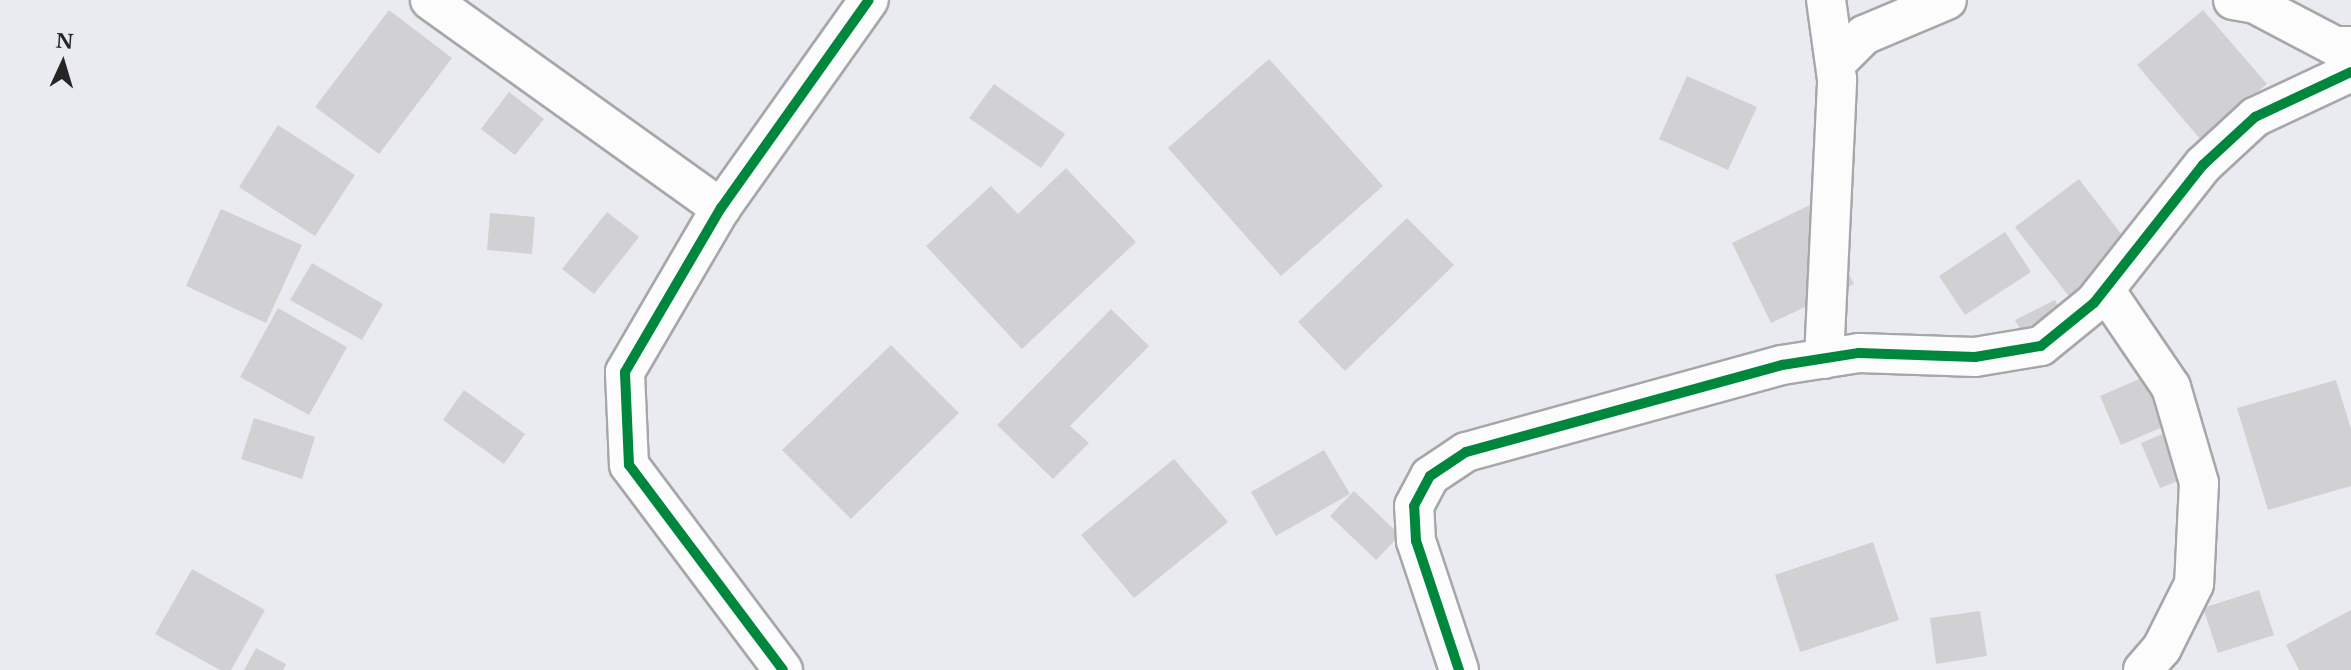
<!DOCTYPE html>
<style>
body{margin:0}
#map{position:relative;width:2351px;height:670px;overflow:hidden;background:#eaebf0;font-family:"Libre Baskerville",serif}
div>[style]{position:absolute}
.building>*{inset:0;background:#d1d1d4}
.roads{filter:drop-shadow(2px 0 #a6a7aa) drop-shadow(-2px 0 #a6a7aa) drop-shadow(0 2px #a6a7aa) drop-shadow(0 -2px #a6a7aa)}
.minor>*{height:38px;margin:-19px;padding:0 19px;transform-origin:19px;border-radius:19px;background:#fcfcfd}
.cycleway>*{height:10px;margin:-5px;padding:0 5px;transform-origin:5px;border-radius:5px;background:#00873e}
span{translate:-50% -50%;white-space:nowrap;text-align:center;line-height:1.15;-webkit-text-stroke:6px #e8eaf2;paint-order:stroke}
.north{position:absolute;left:28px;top:28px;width:70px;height:70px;-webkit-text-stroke:5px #e8eaf2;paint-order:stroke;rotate:4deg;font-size:19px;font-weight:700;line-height:28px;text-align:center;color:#252528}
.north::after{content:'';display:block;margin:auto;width:24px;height:32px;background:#252528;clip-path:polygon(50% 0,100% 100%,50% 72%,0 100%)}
</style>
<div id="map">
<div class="building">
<i style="clip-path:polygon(389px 10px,452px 58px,379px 154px,315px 107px)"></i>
<i style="clip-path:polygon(2203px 10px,2267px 84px,2201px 140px,2137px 65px)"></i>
<i style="clip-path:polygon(1269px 59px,1383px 186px,1281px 276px,1168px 148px)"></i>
<i style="clip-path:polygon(1687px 76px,1757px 107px,1728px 170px,1659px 139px)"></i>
<i style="clip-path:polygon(994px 84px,1065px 134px,1041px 168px,969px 118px)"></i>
<i style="clip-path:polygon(509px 92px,544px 119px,515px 155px,481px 129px)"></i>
<i style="clip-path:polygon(278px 125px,355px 175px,315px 236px,239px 187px)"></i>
<i style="clip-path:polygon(1066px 168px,1136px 242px,1022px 349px,926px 246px,991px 186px,1018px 214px)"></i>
<i style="clip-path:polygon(2079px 179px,2138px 256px,2075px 304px,2015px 227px)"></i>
<i style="clip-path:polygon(1814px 203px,1854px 284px,1771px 323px,1732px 243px)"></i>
<i style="clip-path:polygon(221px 209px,302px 245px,266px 323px,186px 286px)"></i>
<i style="clip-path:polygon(607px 212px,639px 237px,594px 294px,562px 269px)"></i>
<i style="clip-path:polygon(490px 213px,535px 217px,532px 254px,487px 250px)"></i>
<i style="clip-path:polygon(1407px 218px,1454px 265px,1345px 371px,1298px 322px)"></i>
<i style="clip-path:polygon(2005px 232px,2031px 272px,1965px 315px,1939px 276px)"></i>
<i style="clip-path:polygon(312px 263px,383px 304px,362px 340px,290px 300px)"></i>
<i style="clip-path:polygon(2055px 300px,2065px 321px,2026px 340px,2015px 320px)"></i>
<i style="clip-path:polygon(278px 308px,347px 347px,309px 415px,240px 377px)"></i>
<i style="clip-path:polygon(1111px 309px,1149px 346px,1070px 426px,1089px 443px,1053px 479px,997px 425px)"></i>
<i style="clip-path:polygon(891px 345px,959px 413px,851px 519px,782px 450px)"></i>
<i style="clip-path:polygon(2176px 363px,2197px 412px,2121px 445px,2100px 396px)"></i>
<i style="clip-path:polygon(2336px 380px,2351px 429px,2351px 486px,2268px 510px,2237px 408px)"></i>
<i style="clip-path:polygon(464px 390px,525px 434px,504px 464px,443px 420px)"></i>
<i style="clip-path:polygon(254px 418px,315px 437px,302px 479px,241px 459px)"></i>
<i style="clip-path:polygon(2199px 419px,2217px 466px,2160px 488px,2141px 443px)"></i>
<i style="clip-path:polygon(1324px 450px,1350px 494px,1276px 536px,1251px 492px)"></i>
<i style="clip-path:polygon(1174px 459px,1228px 522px,1134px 598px,1081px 535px)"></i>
<i style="clip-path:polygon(1354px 491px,1400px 535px,1376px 560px,1330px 516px)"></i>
<i style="clip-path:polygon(1873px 542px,1899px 620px,1800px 652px,1775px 575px)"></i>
<i style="clip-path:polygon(192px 569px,265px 610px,231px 670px,220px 670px,155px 634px)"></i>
<i style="clip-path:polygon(2259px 590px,2274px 635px,2218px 653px,2203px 608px)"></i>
<i style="clip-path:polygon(2351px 610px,2351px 670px,2299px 670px,2286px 645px)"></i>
<i style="clip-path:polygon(1980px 611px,1987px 656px,1936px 664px,1930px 618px)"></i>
<i style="clip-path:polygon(256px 648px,286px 664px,283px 670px,244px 670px)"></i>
</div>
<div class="roads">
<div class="minor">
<i style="left:430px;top:0;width:358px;rotate:35.6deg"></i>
<i style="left:2233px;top:0;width:22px;rotate:10deg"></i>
<i style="left:2255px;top:4px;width:90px;rotate:27.7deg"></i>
<i style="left:2335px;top:46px;width:16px"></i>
<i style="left:1836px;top:63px;width:40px;rotate:-45deg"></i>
<i style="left:1864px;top:35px;width:90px;rotate:-22.9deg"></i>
<i style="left:2105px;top:290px;width:117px;rotate:55.8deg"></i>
<i style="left:2171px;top:387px;width:100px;rotate:73.7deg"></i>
<i style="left:2199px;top:483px;width:101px;rotate:92.8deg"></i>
<i style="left:2194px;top:584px;width:72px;rotate:116.6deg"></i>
<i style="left:2162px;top:648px;width:29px;rotate:131deg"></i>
<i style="left:1824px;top:359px;width:280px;rotate:-87.3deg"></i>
<i style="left:1837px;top:79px;width:80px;rotate:-97.9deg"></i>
<i style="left:783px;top:670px;width:256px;rotate:-126.9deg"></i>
<i style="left:629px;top:465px;width:93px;rotate:-92.5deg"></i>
<i style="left:625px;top:372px;width:190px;rotate:-59.7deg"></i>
<i style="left:721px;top:208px;width:255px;rotate:-54.6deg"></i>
<i style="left:1459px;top:670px;width:136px;rotate:-108.4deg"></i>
<i style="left:1416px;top:541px;width:35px;rotate:-93deg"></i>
<i style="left:1414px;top:506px;width:34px;rotate:-62deg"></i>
<i style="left:1430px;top:476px;width:43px;rotate:-33.7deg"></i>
<i style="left:1466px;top:452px;width:328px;rotate:-15.4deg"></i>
<i style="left:1782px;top:365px;width:78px;rotate:-8.9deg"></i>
<i style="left:1859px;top:353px;width:116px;rotate:2deg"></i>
<i style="left:1975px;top:357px;width:67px;rotate:-9.5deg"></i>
<i style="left:2041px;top:346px;width:68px;rotate:-39.1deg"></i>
<i style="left:2094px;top:303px;width:176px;rotate:-51.7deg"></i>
<i style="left:2203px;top:165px;width:71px;rotate:-42.7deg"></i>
<i style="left:2255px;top:117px;width:106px;rotate:-25.1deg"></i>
</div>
</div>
<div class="cycleway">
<i style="left:783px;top:670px;width:256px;rotate:-126.9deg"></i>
<i style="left:629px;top:465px;width:93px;rotate:-92.5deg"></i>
<i style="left:625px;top:372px;width:190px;rotate:-59.7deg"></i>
<i style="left:721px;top:208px;width:255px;rotate:-54.6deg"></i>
<i style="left:1459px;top:670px;width:136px;rotate:-108.4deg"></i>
<i style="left:1416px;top:541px;width:35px;rotate:-93deg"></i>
<i style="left:1414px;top:506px;width:34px;rotate:-62deg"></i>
<i style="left:1430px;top:476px;width:43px;rotate:-33.7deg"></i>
<i style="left:1466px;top:452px;width:328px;rotate:-15.4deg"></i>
<i style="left:1782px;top:365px;width:78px;rotate:-8.9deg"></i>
<i style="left:1859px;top:353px;width:116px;rotate:2deg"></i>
<i style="left:1975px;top:357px;width:67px;rotate:-9.5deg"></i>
<i style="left:2041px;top:346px;width:68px;rotate:-39.1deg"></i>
<i style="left:2094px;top:303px;width:176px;rotate:-51.7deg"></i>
<i style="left:2203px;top:165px;width:71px;rotate:-42.7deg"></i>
<i style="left:2255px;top:117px;width:106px;rotate:-25.1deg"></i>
</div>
<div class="north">N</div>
</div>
